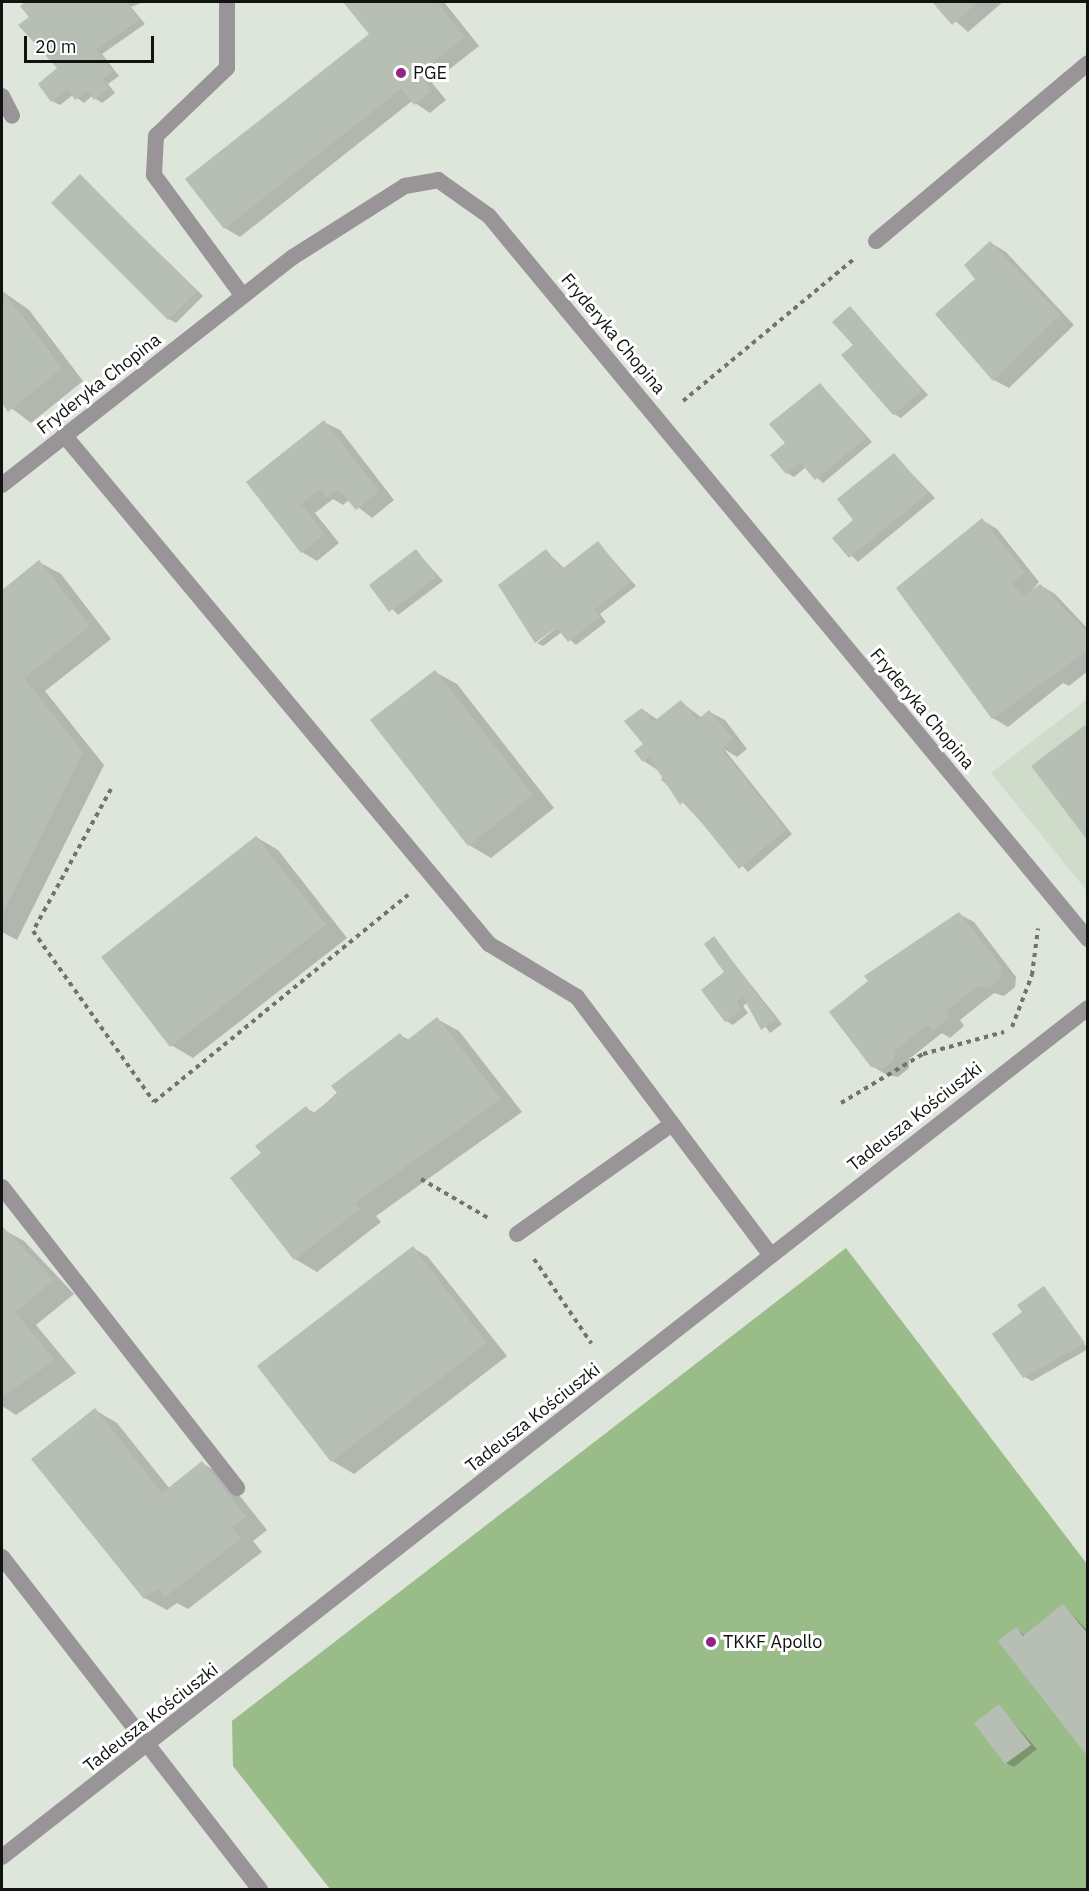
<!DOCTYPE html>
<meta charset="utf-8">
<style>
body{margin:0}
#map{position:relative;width:1089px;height:1891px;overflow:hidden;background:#dee5da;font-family:"IBM Plex Sans",sans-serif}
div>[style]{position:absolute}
.built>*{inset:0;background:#d0dcca}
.green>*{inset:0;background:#9abc88}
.shadow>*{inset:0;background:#0003}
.building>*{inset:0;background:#b7bfb4}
.path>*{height:4px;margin-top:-2px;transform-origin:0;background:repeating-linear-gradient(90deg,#6f746c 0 4.5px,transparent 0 9px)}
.service>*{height:16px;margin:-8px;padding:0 8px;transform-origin:8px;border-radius:8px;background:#989497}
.minor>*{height:16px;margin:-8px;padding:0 8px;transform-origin:8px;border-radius:8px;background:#989497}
.dots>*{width:16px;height:16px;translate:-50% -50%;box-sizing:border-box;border:3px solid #fff;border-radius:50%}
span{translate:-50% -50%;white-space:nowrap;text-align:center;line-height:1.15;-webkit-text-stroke:6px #fff;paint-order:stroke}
.poi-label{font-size:18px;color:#10130f}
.left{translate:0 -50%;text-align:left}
.street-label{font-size:18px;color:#10130f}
.frame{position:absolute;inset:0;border:3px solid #10130f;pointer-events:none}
.scale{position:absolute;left:24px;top:36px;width:130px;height:27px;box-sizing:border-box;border:3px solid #10130f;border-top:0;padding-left:8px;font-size:18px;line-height:21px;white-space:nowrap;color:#10130f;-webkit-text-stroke:4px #fff;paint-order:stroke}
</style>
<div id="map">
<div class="built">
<i style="clip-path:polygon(1087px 699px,1087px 891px,991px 773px)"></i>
</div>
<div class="green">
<i style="clip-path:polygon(846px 1248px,1087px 1564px,1087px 1889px,330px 1889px,233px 1766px,232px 1721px)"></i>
</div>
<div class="shadow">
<i style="clip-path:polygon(28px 2px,144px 2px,131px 7px,145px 24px,102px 54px,119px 76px,108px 84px,115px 93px,102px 103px,92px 96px,84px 103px,73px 95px,60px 105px,52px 101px,60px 69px,22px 6px)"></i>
<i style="clip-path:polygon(345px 2px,444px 2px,479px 46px,432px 83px,446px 100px,430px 113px,412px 101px,240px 237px,225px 228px,371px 34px)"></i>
<i style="clip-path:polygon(934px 2px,1003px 2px,968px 32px)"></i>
<i style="clip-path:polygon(80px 176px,203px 296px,176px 323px,169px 319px)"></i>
<i style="clip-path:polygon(991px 243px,1006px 252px,1074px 325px,1009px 388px,994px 380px,937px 315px,977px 279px)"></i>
<i style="clip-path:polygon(2px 291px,29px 310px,83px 381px,31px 423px,2px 401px)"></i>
<i style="clip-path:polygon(850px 308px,928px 395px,901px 418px,894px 414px)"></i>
<i style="clip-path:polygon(820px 384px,872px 442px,823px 483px,806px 467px,794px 477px,787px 473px,788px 444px)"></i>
<i style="clip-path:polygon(324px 422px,340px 430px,394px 500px,372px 518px,349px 500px,343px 505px,333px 499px,315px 513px,339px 543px,317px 561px,302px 552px,248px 482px)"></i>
<i style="clip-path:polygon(894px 455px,935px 498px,858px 562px,834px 538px,856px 520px)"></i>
<i style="clip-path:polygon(982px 520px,997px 529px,1039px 582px,1029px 594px,1040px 585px,1055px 594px,1088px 629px,1088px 671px,1069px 686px,1063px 683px,1008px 727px,993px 718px,898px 589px)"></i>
<i style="clip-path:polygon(598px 543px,636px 586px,600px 614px,606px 622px,576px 645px,562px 632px,543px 646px,537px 643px,563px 623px,536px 642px,546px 551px,565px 569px)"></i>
<i style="clip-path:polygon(416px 551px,443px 581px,398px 615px,371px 585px)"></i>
<i style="clip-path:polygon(39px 562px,61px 574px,111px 639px,45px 691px,104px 765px,17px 940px,2px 932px,2px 591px)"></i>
<i style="clip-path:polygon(435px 672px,457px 684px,554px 808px,491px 858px,469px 845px)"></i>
<i style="clip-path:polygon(681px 702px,702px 718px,710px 712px,725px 720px,747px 749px,737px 757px,724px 749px,792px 834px,748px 872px,661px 779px,665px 775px,644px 761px,642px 709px,658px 720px)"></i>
<i style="clip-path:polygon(256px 837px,278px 850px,347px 938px,193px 1058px,171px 1045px)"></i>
<i style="clip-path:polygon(959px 914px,974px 922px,1016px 977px,1015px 987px,1004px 996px,994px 993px,960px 1020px,964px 1026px,950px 1038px,942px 1033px,909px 1059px,909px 1068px,898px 1077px,887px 1075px,872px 1066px)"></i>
<i style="clip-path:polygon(714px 938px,782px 1024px,770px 1033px,748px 1002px,743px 1006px,748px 1013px,733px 1025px,726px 1021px,727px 972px)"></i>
<i style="clip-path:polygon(437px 1019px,459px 1031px,522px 1112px,376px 1216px,381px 1222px,317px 1272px,295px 1259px,263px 1154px,306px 1108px,315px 1113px,400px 1035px,409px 1040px)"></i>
<i style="clip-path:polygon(2px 1229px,24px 1241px,74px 1294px,36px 1325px,76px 1373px,16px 1415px,2px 1406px)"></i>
<i style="clip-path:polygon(413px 1248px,428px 1257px,507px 1356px,354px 1474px,332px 1461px)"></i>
<i style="clip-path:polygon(1044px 1288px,1088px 1349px,1032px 1381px,1025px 1377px,1025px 1312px)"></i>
<i style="clip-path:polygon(95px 1410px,117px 1423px,170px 1489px,202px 1463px,224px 1476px,267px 1530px,253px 1541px,262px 1552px,188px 1609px,177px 1603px,167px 1610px,145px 1598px)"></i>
<i style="clip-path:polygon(1063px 1605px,1088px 1631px,1088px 1754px,1016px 1629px,1025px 1636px)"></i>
<i style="clip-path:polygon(999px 1706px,1037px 1749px,1014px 1767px,1006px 1763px)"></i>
</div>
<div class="building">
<i style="clip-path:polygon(25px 2px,127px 2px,139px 20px,96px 49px,113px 71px,102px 80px,109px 88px,94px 100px,87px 91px,75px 100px,68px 89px,51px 102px,38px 84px,57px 68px,18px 25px,29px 17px,20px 6px)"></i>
<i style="clip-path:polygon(343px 2px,437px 2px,465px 37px,418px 74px,432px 91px,414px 105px,401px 89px,224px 229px,185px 179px,369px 34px)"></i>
<i style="clip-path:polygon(932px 2px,978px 2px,952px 25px)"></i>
<i style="clip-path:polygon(80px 174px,197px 292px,168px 320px,51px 203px)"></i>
<i style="clip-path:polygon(990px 241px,1060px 315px,993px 381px,935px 314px,975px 279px,964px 265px)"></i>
<i style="clip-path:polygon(6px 295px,62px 368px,8px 412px,2px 403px,2px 299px)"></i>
<i style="clip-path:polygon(850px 306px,922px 390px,893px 415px,841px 355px,853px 345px,832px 322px)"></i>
<i style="clip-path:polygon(820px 383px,866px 438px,815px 480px,800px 462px,786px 474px,770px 455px,785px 443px,769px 424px)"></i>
<i style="clip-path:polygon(324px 420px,379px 491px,356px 510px,338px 489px,327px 497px,321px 489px,301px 504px,325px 534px,301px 553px,246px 482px)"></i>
<i style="clip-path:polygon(894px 453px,928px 493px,849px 558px,832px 538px,853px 520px,837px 499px)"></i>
<i style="clip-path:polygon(982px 518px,1025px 572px,1012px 583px,1023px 597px,1040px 584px,1088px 633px,1088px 650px,992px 719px,896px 588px)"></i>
<i style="clip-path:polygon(598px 541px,630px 582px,594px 610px,600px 617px,568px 642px,556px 627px,535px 643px,498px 585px,546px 549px,562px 569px)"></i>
<i style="clip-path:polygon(416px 549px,437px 577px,389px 612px,369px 585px)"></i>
<i style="clip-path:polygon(39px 560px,90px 626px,24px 678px,83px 752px,2px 915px,2px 590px)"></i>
<i style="clip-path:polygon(435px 670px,533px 795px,468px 846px,370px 720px)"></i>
<i style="clip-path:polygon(681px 700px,697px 720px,709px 710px,733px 739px,721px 749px,786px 830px,739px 869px,684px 801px,680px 805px,649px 757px,643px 762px,634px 751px,643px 744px,624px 721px,642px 708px,653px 722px)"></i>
<i style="clip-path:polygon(1085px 725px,1088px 728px,1088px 841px,1031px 766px)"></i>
<i style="clip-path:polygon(256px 836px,326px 925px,170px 1047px,101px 957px)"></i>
<i style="clip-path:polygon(959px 912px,1002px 967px,1001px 978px,988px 988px,978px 986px,946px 1011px,950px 1017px,933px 1030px,927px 1025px,895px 1050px,894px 1060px,882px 1069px,871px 1067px,829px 1012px,868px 981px,864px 976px)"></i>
<i style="clip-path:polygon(714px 936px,776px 1020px,761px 1030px,743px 997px,736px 1002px,742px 1009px,725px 1022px,701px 990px,724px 972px,704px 944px)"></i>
<i style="clip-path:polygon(437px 1017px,501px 1099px,355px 1203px,360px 1209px,294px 1260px,230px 1178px,261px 1153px,255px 1146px,306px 1106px,312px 1114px,338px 1094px,331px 1086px,400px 1033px,406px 1041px)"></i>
<i style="clip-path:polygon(2px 1226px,54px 1280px,15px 1312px,55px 1360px,2px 1397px)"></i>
<i style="clip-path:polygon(413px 1246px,487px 1343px,331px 1462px,257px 1366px)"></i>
<i style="clip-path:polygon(1044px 1286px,1085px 1343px,1023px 1378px,992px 1334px,1022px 1312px,1017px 1305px)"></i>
<i style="clip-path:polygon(95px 1408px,162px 1493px,202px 1461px,246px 1517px,232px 1528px,241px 1539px,165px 1597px,158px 1588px,144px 1599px,31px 1459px)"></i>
<i style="clip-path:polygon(1063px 1604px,1088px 1634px,1088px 1757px,998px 1641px,1016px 1627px,1023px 1636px)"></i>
<i style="clip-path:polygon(999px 1704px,1031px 1745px,1005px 1764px,974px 1723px)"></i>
</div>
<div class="path">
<i style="left:683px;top:401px;width:221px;rotate:-39.7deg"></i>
<i style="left:111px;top:789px;width:162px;rotate:118.8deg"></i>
<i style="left:33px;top:931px;width:209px;rotate:54.7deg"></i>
<i style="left:154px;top:1102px;width:328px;rotate:-39.2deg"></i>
<i style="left:1012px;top:1027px;width:56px;rotate:-69deg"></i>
<i style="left:1032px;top:975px;width:47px;rotate:-82.7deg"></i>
<i style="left:841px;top:1103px;width:96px;rotate:-30.9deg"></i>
<i style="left:923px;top:1054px;width:84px;rotate:-15.2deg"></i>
<i style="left:421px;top:1179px;width:80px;rotate:30.1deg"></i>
<i style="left:534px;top:1259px;width:102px;rotate:55.8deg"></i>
</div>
<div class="service">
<i style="left:227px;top:2px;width:66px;rotate:90deg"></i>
<i style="left:227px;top:68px;width:98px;rotate:136.2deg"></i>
<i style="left:156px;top:136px;width:39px;rotate:93deg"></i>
<i style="left:154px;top:175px;width:150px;rotate:53.7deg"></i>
<i style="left:2px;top:96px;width:22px;rotate:63deg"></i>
<i style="left:876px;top:241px;width:277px;rotate:-40deg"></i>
<i style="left:64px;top:435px;width:663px;rotate:50.14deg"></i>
<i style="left:489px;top:944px;width:103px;rotate:31.1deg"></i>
<i style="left:577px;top:997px;width:323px;rotate:53.1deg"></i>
<i style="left:2px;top:1187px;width:382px;rotate:52deg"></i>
<i style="left:517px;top:1234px;width:190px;rotate:-35.4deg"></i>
</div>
<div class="minor">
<i style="left:2px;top:485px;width:370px;rotate:-38.1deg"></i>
<i style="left:293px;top:257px;width:133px;rotate:-32.4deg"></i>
<i style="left:405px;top:186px;width:34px;rotate:-10deg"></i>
<i style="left:438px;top:180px;width:62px;rotate:35.2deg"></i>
<i style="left:489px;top:216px;width:939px;rotate:50.36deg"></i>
<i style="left:2px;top:1557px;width:421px;rotate:52.2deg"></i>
<i style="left:2px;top:1857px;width:1378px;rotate:-38.02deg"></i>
</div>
<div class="dots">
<i style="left:401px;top:73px;background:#922486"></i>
<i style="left:711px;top:1642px;background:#922486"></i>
</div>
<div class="poi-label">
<span class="left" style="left:413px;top:73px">PGE</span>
<span class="left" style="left:723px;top:1642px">TKKF Apollo</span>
</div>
<div class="street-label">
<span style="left:613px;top:334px;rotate:50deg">Fryderyka Chopina</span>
<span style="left:99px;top:384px;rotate:-38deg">Fryderyka Chopina</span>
<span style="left:922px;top:709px;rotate:50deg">Fryderyka Chopina</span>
<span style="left:915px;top:1117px;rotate:-38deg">Tadeusza Kościuszki</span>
<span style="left:533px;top:1418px;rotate:-38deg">Tadeusza Kościuszki</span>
<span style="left:151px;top:1718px;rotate:-38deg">Tadeusza Kościuszki</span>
</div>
<div class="frame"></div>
<div class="scale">20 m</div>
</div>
